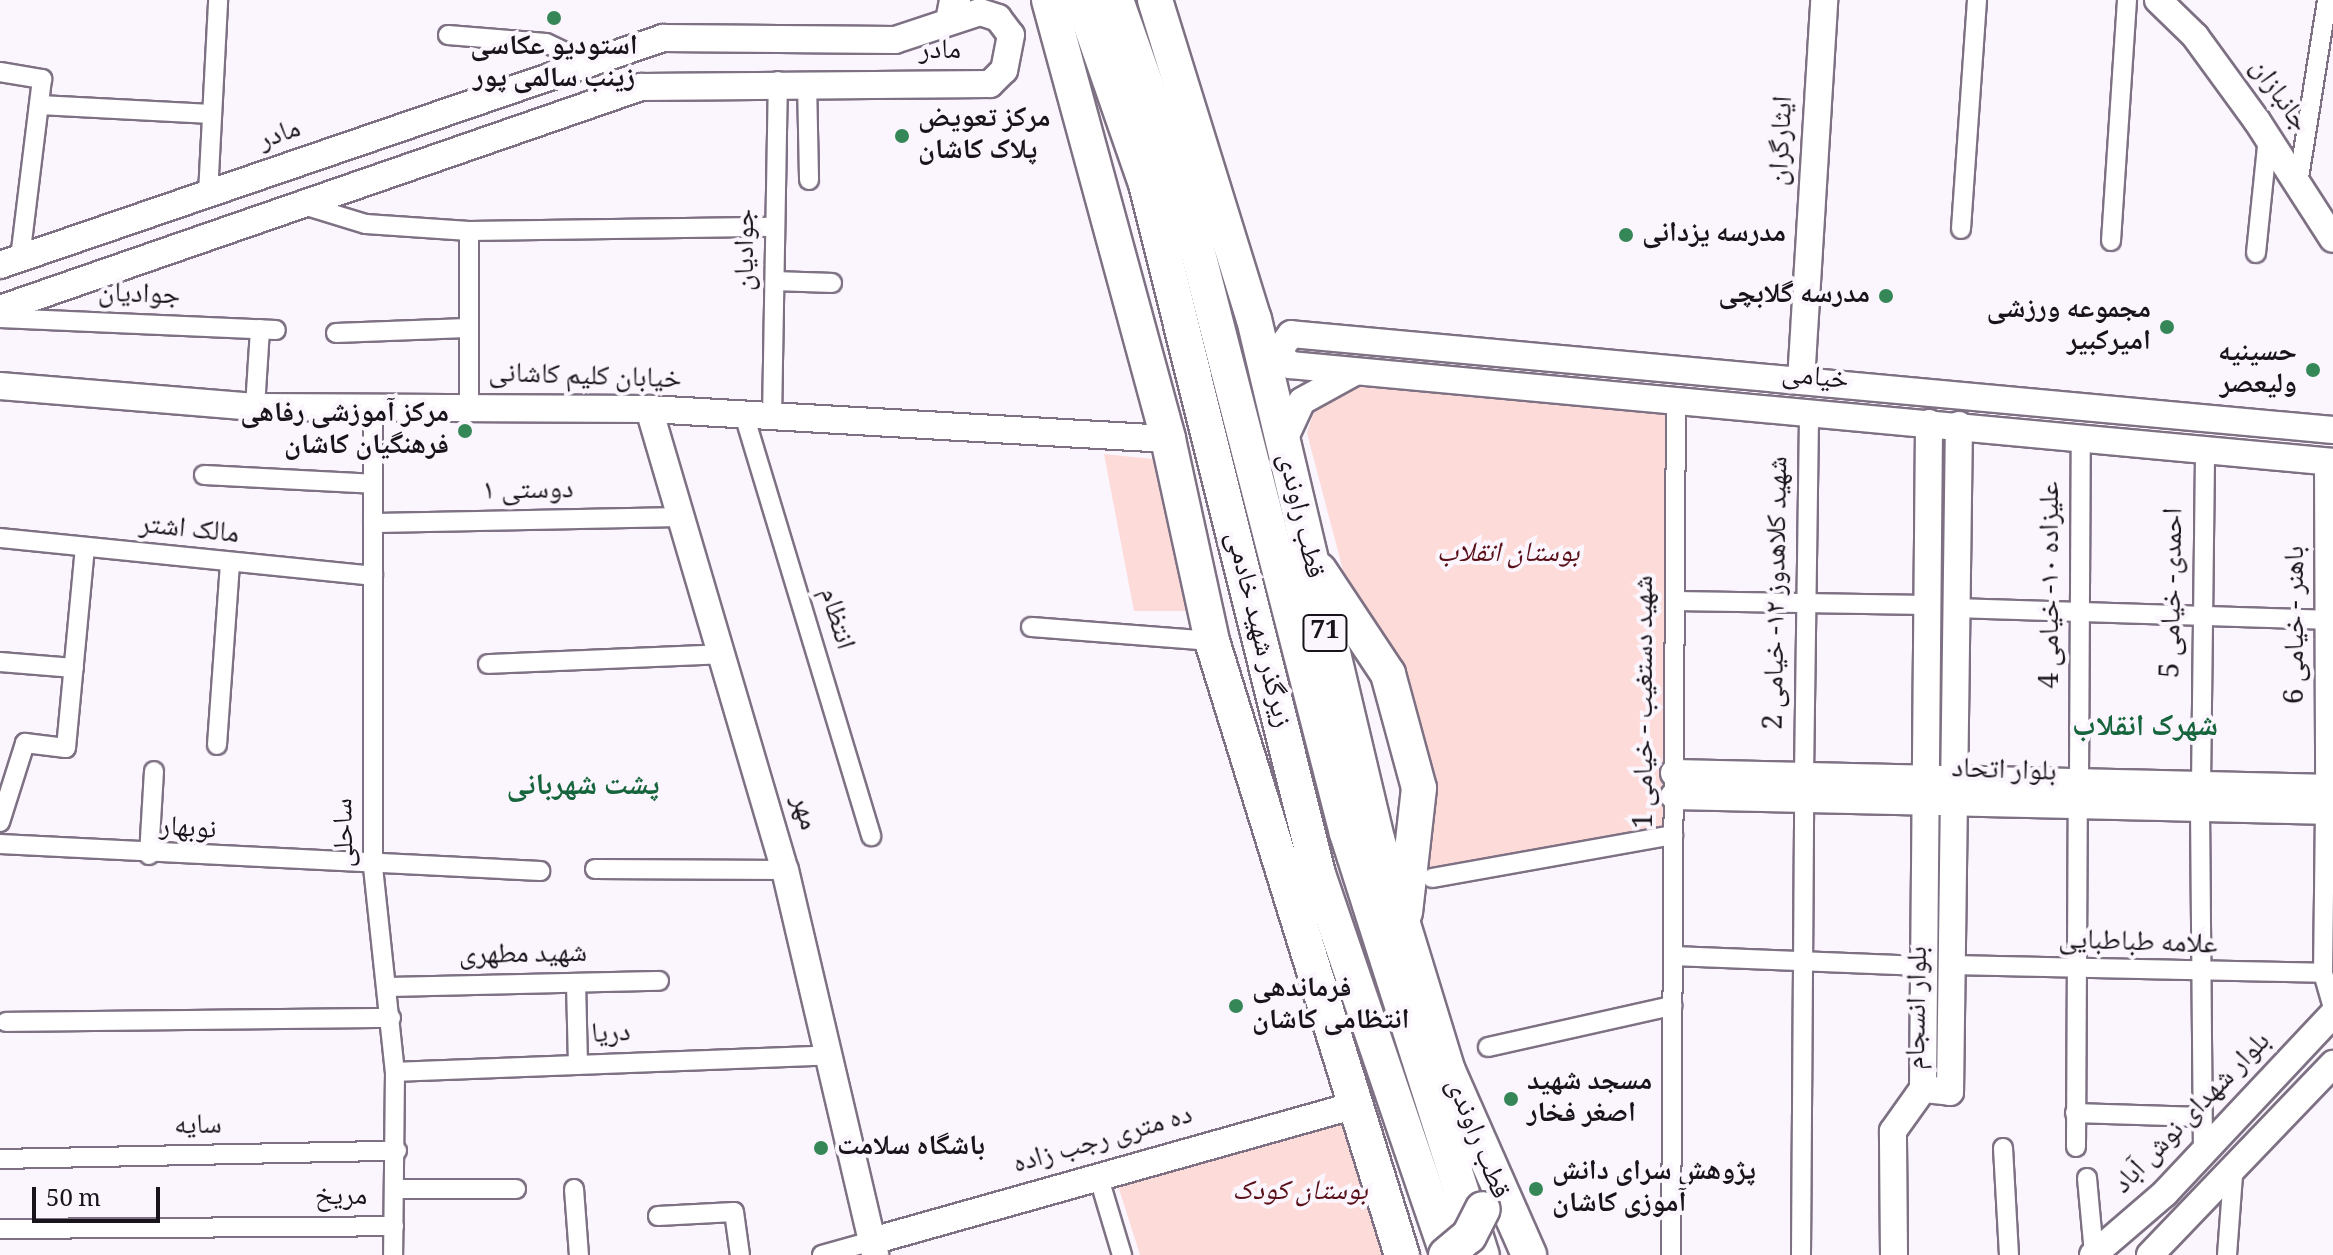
<!DOCTYPE html>
<meta charset="utf-8">
<style>
body{margin:0}
#map{position:relative;width:2333px;height:1255px;overflow:hidden;background:#fbf5fd;font-family:Georgia,"Noto Naskh Arabic",serif}
div>[style]{position:absolute}
.green>*{inset:0;background:#fddbd9}
.roads{filter:drop-shadow(2px 0 #7d7183) drop-shadow(-2px 0 #7d7183) drop-shadow(0 2px #7d7183) drop-shadow(0 -2px #7d7183)}
.street>*{height:18px;margin:-9px;padding:0 9px;transform-origin:9px;border-radius:9px;background:#fff}
.secondary>*{height:26px;margin:-13px;padding:0 13px;transform-origin:13px;border-radius:13px;background:#fff}
.primary>*{height:30px;margin:-15px;padding:0 15px;transform-origin:15px;border-radius:15px;background:#fff}
.highway>*{height:34px;margin:-17px;padding:0 17px;transform-origin:17px;border-radius:17px;background:#fff}
.bridges{filter:drop-shadow(2px 0 #7d7183) drop-shadow(-2px 0 #7d7183) drop-shadow(0 2px #7d7183) drop-shadow(0 -2px #7d7183)}
.highway-bridge>*{height:34px;margin:-17px;padding:0 17px;transform-origin:17px;border-radius:17px;background:#fff}
.dots>*{width:22px;height:22px;translate:-50% -50%;box-sizing:border-box;border:4px solid #fbf5fd;border-radius:50%}
span{translate:-50% -50%;white-space:nowrap;text-align:center;line-height:1.15;-webkit-text-stroke:8px #fbf5fd;paint-order:stroke}
.shield-label span{padding:2px 6px;background:#fbf5fd;border:2px solid;border-radius:6px;-webkit-text-stroke-width:0}
.shield-label{font-size:26px;color:#19141b;font-weight:700}
.poi-label{font-size:28px;color:#19141b;font-weight:700}
.left{translate:0 -50%;text-align:left}
.right{translate:-100% -50%;text-align:right}
.street-label{font-size:28px;color:#19141b}
.park-label{font-size:28px;color:#580f17;font-style:italic}
.neighbourhood-label{font-size:30px;color:#16653c;font-weight:700}
.scale{position:absolute;left:32px;top:1187px;width:128px;height:36px;box-sizing:border-box;border:4px solid #19141b;border-top:0;padding-left:10px;font-size:24px;line-height:28px;white-space:nowrap;color:#19141b;-webkit-text-stroke:6px #fbf5fd;paint-order:stroke}
</style>
<div id="map">
<div class="green">
<i style="clip-path:polygon(1361px 384px,1676px 399px,1665px 844px,1424px 879px,1307px 433px,1318px 399px)"></i>
<i style="clip-path:polygon(1104px 454px,1162px 460px,1187px 611px,1134px 611px)"></i>
<i style="clip-path:polygon(1347px 1119px,1386px 1255px,1140px 1255px,1115px 1176px)"></i>
</div>
<div class="roads">
<div class="street">
<i style="left:448px;top:35px;width:98px;rotate:4.7deg"></i>
<i style="left:546px;top:43px;width:44px;rotate:25.4deg"></i>
<i style="left:0;top:72px;width:43px;rotate:9.5deg"></i>
<i style="left:42px;top:79px;width:181px;rotate:97deg"></i>
<i style="left:807px;top:82px;width:98px;rotate:88.8deg"></i>
<i style="left:39px;top:105px;width:173px;rotate:3deg"></i>
<i style="left:2298px;top:184px;width:186px;rotate:-81deg"></i>
<i style="left:208px;top:194px;width:194px;rotate:-87deg"></i>
<i style="left:300px;top:204px;width:69px;rotate:16.9deg"></i>
<i style="left:366px;top:224px;width:103px;rotate:3.9deg"></i>
<i style="left:469px;top:231px;width:305px;rotate:-0.8deg"></i>
<i style="left:1961px;top:229px;width:230px;rotate:-86deg"></i>
<i style="left:469px;top:231px;width:176px;rotate:90deg"></i>
<i style="left:2111px;top:241px;width:242px;rotate:-86.2deg"></i>
<i style="left:2256px;top:253px;width:117px;rotate:-84.1deg"></i>
<i style="left:775px;top:281px;width:57px;rotate:2deg"></i>
<i style="left:0;top:318px;width:276px;rotate:2.5deg"></i>
<i style="left:336px;top:333px;width:131px;rotate:-2.2deg"></i>
<i style="left:255px;top:407px;width:78px;rotate:-86.3deg"></i>
<i style="left:373px;top:409px;width:458px;rotate:90deg"></i>
<i style="left:373px;top:867px;width:206px;rotate:83.9deg"></i>
<i style="left:395px;top:1072px;width:183px;rotate:90.6deg"></i>
<i style="left:745px;top:418px;width:437px;rotate:73.2deg"></i>
<i style="left:772px;top:419px;width:338px;rotate:-89deg"></i>
<i style="left:2324px;top:461px;width:327px;rotate:89.8deg"></i>
<i style="left:204px;top:475px;width:169px;rotate:3deg"></i>
<i style="left:373px;top:523px;width:311px;rotate:-1.1deg"></i>
<i style="left:0;top:538px;width:375px;rotate:5.8deg"></i>
<i style="left:1675px;top:601px;width:253px;rotate:0.9deg"></i>
<i style="left:1954px;top:608px;width:379px;rotate:1.8deg"></i>
<i style="left:1031px;top:627px;width:182px;rotate:4.4deg"></i>
<i style="left:0;top:662px;width:74px;rotate:4.6deg"></i>
<i style="left:488px;top:664px;width:236px;rotate:-2.4deg"></i>
<i style="left:217px;top:745px;width:181px;rotate:-85.9deg"></i>
<i style="left:1804px;top:776px;width:366px;rotate:-89.2deg"></i>
<i style="left:2079px;top:781px;width:344px;rotate:-89.7deg"></i>
<i style="left:2201px;top:785px;width:335px;rotate:-89.3deg"></i>
<i style="left:2200px;top:808px;width:347px;rotate:89.5deg"></i>
<i style="left:2325px;top:811px;width:162px;rotate:90.7deg"></i>
<i style="left:2323px;top:973px;width:35px;rotate:74deg"></i>
<i style="left:0;top:822px;width:83px;rotate:-72.4deg"></i>
<i style="left:25px;top:743px;width:41px;rotate:7deg"></i>
<i style="left:66px;top:748px;width:201px;rotate:-84.6deg"></i>
<i style="left:0;top:844px;width:541px;rotate:2.86deg"></i>
<i style="left:149px;top:855px;width:84px;rotate:-86.6deg"></i>
<i style="left:595px;top:869px;width:190px;rotate:0.3deg"></i>
<i style="left:1432px;top:878px;width:245px;rotate:-10.1deg"></i>
<i style="left:1673px;top:956px;width:250px;rotate:2.3deg"></i>
<i style="left:1951px;top:965px;width:372px;rotate:1.2deg"></i>
<i style="left:576px;top:983px;width:82px;rotate:88.6deg"></i>
<i style="left:387px;top:987px;width:272px;rotate:-1.3deg"></i>
<i style="left:6px;top:1022px;width:385px;rotate:-0.6deg"></i>
<i style="left:1488px;top:1047px;width:189px;rotate:-12.6deg"></i>
<i style="left:395px;top:1072px;width:436px;rotate:-2.2deg"></i>
<i style="left:2075px;top:1113px;width:126px;rotate:1.8deg"></i>
<i style="left:2076px;top:1147px;width:341px;rotate:-89.7deg"></i>
<i style="left:2003px;top:1148px;width:107px;rotate:86.8deg"></i>
<i style="left:0;top:1159px;width:397px;rotate:-1.2deg"></i>
<i style="left:1098px;top:1175px;width:84px;rotate:73.3deg"></i>
<i style="left:2087px;top:1178px;width:76px;rotate:84.7deg"></i>
<i style="left:396px;top:1189px;width:120px"></i>
<i style="left:574px;top:1189px;width:66px;rotate:85.7deg"></i>
<i style="left:658px;top:1216px;width:76px;rotate:-3deg"></i>
<i style="left:734px;top:1212px;width:43px;rotate:82.1deg"></i>
<i style="left:0;top:1229px;width:394px;rotate:-0.4deg"></i>
<i style="left:822px;top:1255px;width:52px;rotate:-15.6deg"></i>
<i style="left:1671px;top:1255px;width:856px;rotate:-89.67deg"></i>
<i style="left:1801px;top:1255px;width:457px;rotate:-89.6deg"></i>
<i style="left:2227px;top:1255px;width:79px;rotate:-85.7deg"></i>
</div>
<div class="secondary">
<i style="left:2158px;top:0;width:52px;rotate:44.2deg"></i>
<i style="left:2195px;top:36px;width:105px;rotate:53.9deg"></i>
<i style="left:2257px;top:121px;width:140px;rotate:57.2deg"></i>
<i style="left:0;top:265px;width:701px;rotate:-18.9deg"></i>
<i style="left:663px;top:38px;width:232px;rotate:0.5deg"></i>
<i style="left:895px;top:40px;width:89px;rotate:-18.2deg"></i>
<i style="left:980px;top:12px;width:19px;rotate:18deg"></i>
<i style="left:998px;top:18px;width:21px;rotate:53deg"></i>
<i style="left:1011px;top:35px;width:36px;rotate:101deg"></i>
<i style="left:1004px;top:70px;width:20px;rotate:135deg"></i>
<i style="left:990px;top:84px;width:349px;rotate:179.5deg"></i>
<i style="left:641px;top:87px;width:678px;rotate:160.9deg"></i>
<i style="left:1801px;top:381px;width:382px;rotate:-86.5deg"></i>
<i style="left:0;top:386px;width:256px;rotate:4.7deg"></i>
<i style="left:255px;top:407px;width:394px;rotate:0.3deg"></i>
<i style="left:649px;top:409px;width:520px;rotate:3.31deg"></i>
<i style="left:649px;top:409px;width:481px;rotate:73.6deg"></i>
<i style="left:785px;top:870px;width:395px;rotate:76.8deg"></i>
<i style="left:2333px;top:430px;width:1046px;rotate:-174.74deg"></i>
<i style="left:1291px;top:334px;width:22px;rotate:126deg"></i>
<i style="left:1278px;top:352px;width:18px;rotate:47deg"></i>
<i style="left:1290px;top:365px;width:1048px;rotate:5.31deg"></i>
<i style="left:1282px;top:444px;width:47px;rotate:-65.1deg"></i>
<i style="left:1302px;top:401px;width:60px;rotate:-28.7deg"></i>
<i style="left:1674px;top:773px;width:659px;rotate:1.3deg"></i>
<i style="left:1674px;top:796px;width:659px;rotate:1.3deg"></i>
<i style="left:1923px;top:1089px;width:27px;rotate:6deg"></i>
<i style="left:1950px;top:1092px;width:667px;rotate:-89.23deg"></i>
<i style="left:1923px;top:1089px;width:666px;rotate:-89.48deg"></i>
<i style="left:872px;top:1241px;width:499px;rotate:-15.7deg"></i>
<i style="left:1894px;top:1255px;width:124px;rotate:-90.5deg"></i>
<i style="left:1893px;top:1131px;width:52px;rotate:-54.5deg"></i>
<i style="left:2093px;top:1255px;width:95px;rotate:-40.7deg"></i>
<i style="left:2165px;top:1193px;width:245px;rotate:-46.8deg"></i>
<i style="left:2150px;top:1255px;width:265px;rotate:-46.2deg"></i>
</div>
<div class="primary">
<i style="left:952px;top:16px;width:16px;rotate:-79deg"></i>
</div>
<div class="highway">
<i style="left:1049px;top:0;width:455px;rotate:74.8deg"></i>
<i style="left:1168px;top:439px;width:207px;rotate:77.7deg"></i>
<i style="left:1212px;top:641px;width:643px;rotate:72.81deg"></i>
<i style="left:1082px;top:0;width:195px;rotate:70.8deg"></i>
<i style="left:1146px;top:184px;width:711px;rotate:76deg"></i>
<i style="left:1318px;top:874px;width:403px;rotate:71.2deg"></i>
<i style="left:1116px;top:0;width:186px;rotate:70.5deg"></i>
<i style="left:1178px;top:175px;width:679px;rotate:75.6deg"></i>
<i style="left:1347px;top:833px;width:443px;rotate:72.3deg"></i>
<i style="left:1155px;top:0;width:334px;rotate:72.8deg"></i>
<i style="left:1254px;top:319px;width:534px;rotate:76.69deg"></i>
<i style="left:1377px;top:839px;width:243px;rotate:73deg"></i>
<i style="left:1448px;top:1071px;width:201px;rotate:66.2deg"></i>
<i style="left:1319px;top:570px;width:125px;rotate:56.4deg"></i>
<i style="left:1388px;top:674px;width:118px;rotate:74.8deg"></i>
<i style="left:1419px;top:788px;width:125px;rotate:96.4deg"></i>
</div>
</div>
<div class="bridges">
<div class="highway-bridge">
<i style="left:1446px;top:1255px;width:30px;rotate:-40deg"></i>
<i style="left:1469px;top:1236px;width:30px;rotate:-63deg"></i>
</div>
</div>
<div class="dots">
<i style="left:554px;top:18px;background:#368758"></i>
<i style="left:902px;top:136px;background:#368758"></i>
<i style="left:1626px;top:235px;background:#368758"></i>
<i style="left:1886px;top:296px;background:#368758"></i>
<i style="left:2167px;top:327px;background:#368758"></i>
<i style="left:2313px;top:370px;background:#368758"></i>
<i style="left:465px;top:431px;background:#368758"></i>
<i style="left:1236px;top:1006px;background:#368758"></i>
<i style="left:1511px;top:1099px;background:#368758"></i>
<i style="left:821px;top:1148px;background:#368758"></i>
<i style="left:1536px;top:1189px;background:#368758"></i>
</div>
<div class="shield-label">
<span style="left:1325px;top:633px">71</span>
</div>
<div class="poi-label">
<span style="left:554px;top:64px">استودیو عکاسی<br>زینب سالمی پور</span>
<span class="left" style="left:918px;top:136px">مرکز تعویض<br>پلاک کاشان</span>
<span class="left" style="left:1642px;top:235px">مدرسه یزدانی</span>
<span class="right" style="left:1870px;top:296px">مدرسه گلابچی</span>
<span class="right" style="left:2151px;top:327px">مجموعه ورزشی<br>امیرکبیر</span>
<span class="right" style="left:2297px;top:370px">حسینیه<br>ولیعصر</span>
<span class="right" style="left:449px;top:431px">مرکز آموزشی رفاهی<br>فرهنگیان کاشان</span>
<span class="left" style="left:1252px;top:1006px">فرماندهی<br>انتظامی کاشان</span>
<span class="left" style="left:1527px;top:1099px">مسجد شهید<br>اصغر فخار</span>
<span class="left" style="left:837px;top:1148px">باشگاه سلامت</span>
<span class="left" style="left:1552px;top:1189px">پژوهش سرای دانش<br>آموزی کاشان</span>
</div>
<div class="street-label">
<span style="left:940px;top:52px">مادر</span>
<span style="left:2278px;top:96px;rotate:55deg">جانبازان</span>
<span style="left:280px;top:136px;rotate:-19deg">مادر</span>
<span style="left:1783px;top:141px;rotate:-87deg">ایثارگران</span>
<span style="left:747px;top:250px;rotate:-90deg">جوادیان</span>
<span style="left:139px;top:296px;rotate:2deg">جوادیان</span>
<span style="left:585px;top:378px;rotate:2deg">خیابان کلیم کاشانی</span>
<span style="left:1815px;top:379px;rotate:6deg">خیامی</span>
<span style="left:528px;top:492px;rotate:-1deg">دوستی ۱</span>
<span style="left:1299px;top:516px;rotate:77deg">قطب راوندی</span>
<span style="left:189px;top:531px;rotate:6deg">مالک اشتر</span>
<span style="left:2052px;top:585px;rotate:-90deg">علیزاده ۱۰- خیامی 4</span>
<span style="left:1778px;top:593px;rotate:-89deg">شهید کلاهدوز ۱۲- خیامی 2</span>
<span style="left:2174px;top:593px;rotate:-89deg">احمدی- خیامی 5</span>
<span style="left:835px;top:619px;rotate:73deg">انتظام</span>
<span style="left:2297px;top:625px;rotate:-90deg">باهنر - خیامی 6</span>
<span style="left:1257px;top:630px;rotate:76deg">زیرگذر شهید خادمی</span>
<span style="left:1646px;top:702px;rotate:-90deg">شهید دستغیب - خیامی 1</span>
<span style="left:2004px;top:772px;rotate:2deg">بلوار اتحاد</span>
<span style="left:803px;top:813px;rotate:74deg">مهر</span>
<span style="left:188px;top:830px;rotate:4deg">نوبهار</span>
<span style="left:346px;top:833px;rotate:-91deg">ساحلی</span>
<span style="left:2138px;top:944px;rotate:2deg">علامه طباطبایی</span>
<span style="left:523px;top:956px;rotate:-1deg">شهید مطهری</span>
<span style="left:1919px;top:1008px;rotate:-89deg">بلوار انسجام</span>
<span style="left:611px;top:1035px;rotate:-3deg">دریا</span>
<span style="left:2193px;top:1114px;rotate:-46deg">بلوار شهدای نوش آباد</span>
<span style="left:198px;top:1127px;rotate:-1deg">سایه</span>
<span style="left:1476px;top:1139px;rotate:68deg">قطب راوندی</span>
<span style="left:1103px;top:1141px;rotate:-16deg">ده متری رجب زاده</span>
<span style="left:341px;top:1198px">مریخ</span>
</div>
<div class="park-label">
<span style="left:1508px;top:555px">بوستان انقلاب</span>
<span style="left:1300px;top:1193px">بوستان کودک</span>
</div>
<div class="neighbourhood-label">
<span style="left:2145px;top:729px">شهرک انقلاب</span>
<span style="left:583px;top:788px">پشت شهربانی</span>
</div>
<div class="scale">50 m</div>
</div>
